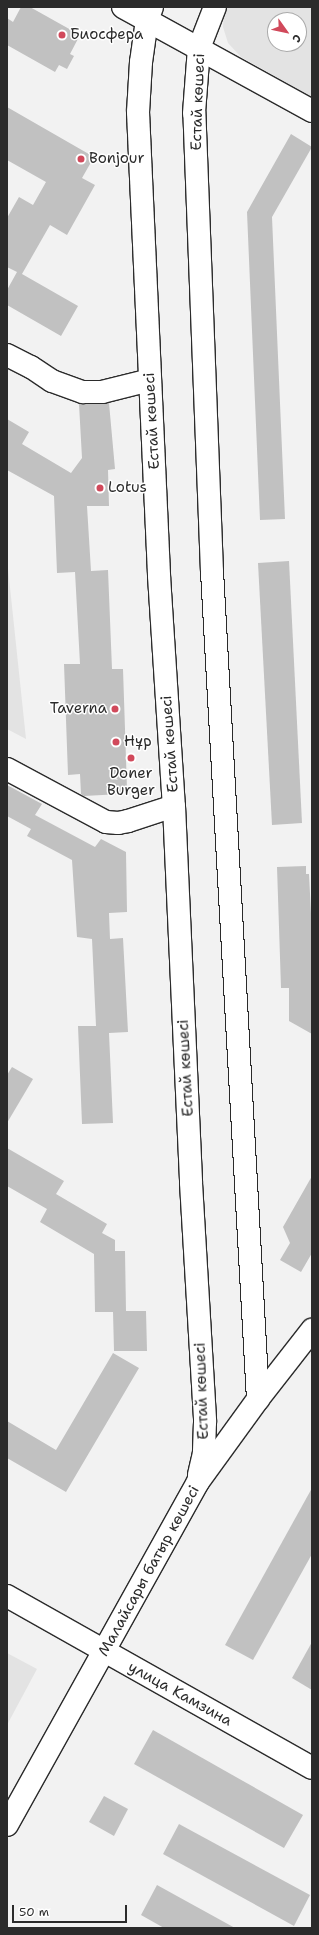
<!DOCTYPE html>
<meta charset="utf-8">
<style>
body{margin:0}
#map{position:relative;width:319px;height:1935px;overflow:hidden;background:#f2f2f2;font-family:"Shantell Sans",sans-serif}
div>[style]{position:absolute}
.built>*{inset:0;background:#e3e3e3}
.building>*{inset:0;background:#c1c1c1}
.roads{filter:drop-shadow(1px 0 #2b2b2b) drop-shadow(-1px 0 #2b2b2b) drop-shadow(0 1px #2b2b2b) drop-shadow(0 -1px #2b2b2b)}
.minor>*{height:22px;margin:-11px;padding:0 11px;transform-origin:11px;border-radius:11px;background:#fff}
.major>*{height:22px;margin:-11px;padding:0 11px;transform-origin:11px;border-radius:11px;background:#fff}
.dots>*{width:11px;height:11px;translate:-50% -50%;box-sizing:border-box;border:2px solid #fff;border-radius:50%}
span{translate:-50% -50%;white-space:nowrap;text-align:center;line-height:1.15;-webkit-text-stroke:3px #fff;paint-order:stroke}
.poi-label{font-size:15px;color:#2b2b2b}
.left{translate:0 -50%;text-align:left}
.right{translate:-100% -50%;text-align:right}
.street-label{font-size:15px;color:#2b2b2b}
.frame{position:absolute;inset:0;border:8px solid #2b2b2b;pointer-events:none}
.north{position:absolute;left:267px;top:12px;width:40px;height:40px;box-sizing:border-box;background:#fff;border:1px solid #aaa;border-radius:50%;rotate:123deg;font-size:11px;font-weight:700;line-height:16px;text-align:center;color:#2b2b2b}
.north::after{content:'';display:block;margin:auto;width:14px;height:18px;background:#d1495b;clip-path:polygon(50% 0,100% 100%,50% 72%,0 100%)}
.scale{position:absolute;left:12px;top:1905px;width:115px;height:18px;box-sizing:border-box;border:2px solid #2b2b2b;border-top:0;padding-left:5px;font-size:12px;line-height:14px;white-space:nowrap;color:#2b2b2b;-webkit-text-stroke:3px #fff;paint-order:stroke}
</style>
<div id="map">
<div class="built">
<i style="clip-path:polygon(evenodd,227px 7px,312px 7px,312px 97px,241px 57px,228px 43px,223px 27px,224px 12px,227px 7px,275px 20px,299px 20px,299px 44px,275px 44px,275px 20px)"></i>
<i style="clip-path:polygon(7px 559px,26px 739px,7px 729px)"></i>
<i style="clip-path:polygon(7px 1653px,37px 1669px,7px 1725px)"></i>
</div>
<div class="building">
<i style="clip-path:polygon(21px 7px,30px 7px,80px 35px,70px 54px,74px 56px,67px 69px,59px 65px,55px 72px,7px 45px,7px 18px,13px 22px)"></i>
<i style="clip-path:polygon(7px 107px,94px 157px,82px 178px,95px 185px,67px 235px,50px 225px,22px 274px,78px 306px,61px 336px,7px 305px,7px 290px,17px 272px,7px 267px,7px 218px,19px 197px,33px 205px,46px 182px,7px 160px)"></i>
<i style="clip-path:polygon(291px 134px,312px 147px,272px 217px,285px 519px,260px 520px,247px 212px)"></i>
<i style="clip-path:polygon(109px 403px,115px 469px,108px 470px,109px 506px,87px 506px,91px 571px,108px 570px,112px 669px,123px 669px,127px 789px,121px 794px,84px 796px,81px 794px,80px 774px,68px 775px,64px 664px,80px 664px,75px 572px,57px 573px,54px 496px,7px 470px,7px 419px,29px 432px,22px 444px,71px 473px,82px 458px,79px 404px)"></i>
<i style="clip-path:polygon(289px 561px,302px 823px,272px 825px,258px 563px)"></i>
<i style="clip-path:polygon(7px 785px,42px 804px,35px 815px,95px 847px,101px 839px,126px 852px,127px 912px,109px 913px,110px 939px,123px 938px,128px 1032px,109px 1033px,113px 1123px,82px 1124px,78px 1026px,96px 1026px,92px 939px,77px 937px,72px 860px,27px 836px,31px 829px,7px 816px)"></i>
<i style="clip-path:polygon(306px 866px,306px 874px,309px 874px,312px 933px,312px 1034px,289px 1021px,289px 988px,281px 988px,277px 867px)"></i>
<i style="clip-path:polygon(12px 1067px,33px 1079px,7px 1123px,7px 1075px)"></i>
<i style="clip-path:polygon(7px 1148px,64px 1181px,56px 1194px,107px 1224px,102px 1233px,115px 1240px,115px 1251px,125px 1251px,126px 1311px,146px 1311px,147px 1351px,114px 1351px,113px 1312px,95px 1312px,94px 1254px,40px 1222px,47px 1209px,7px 1186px)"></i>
<i style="clip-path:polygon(312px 1176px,312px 1253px,301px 1272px,280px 1260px,290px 1243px,283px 1227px)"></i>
<i style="clip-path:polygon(113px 1353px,139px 1368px,66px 1492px,7px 1458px,7px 1421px,56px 1450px)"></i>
<i style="clip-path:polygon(312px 1488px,312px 1554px,253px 1660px,225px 1645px)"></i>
<i style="clip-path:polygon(312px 1642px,312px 1690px,292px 1678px)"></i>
<i style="clip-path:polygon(153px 1730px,303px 1815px,284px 1848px,134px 1764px)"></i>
<i style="clip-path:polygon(104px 1796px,128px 1809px,114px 1836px,89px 1822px)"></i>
<i style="clip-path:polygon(179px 1824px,310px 1895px,294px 1926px,163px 1854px)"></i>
<i style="clip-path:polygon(157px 1885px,235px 1928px,164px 1928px,141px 1915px)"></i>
</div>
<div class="roads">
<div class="minor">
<i style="left:123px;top:7px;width:216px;rotate:28.8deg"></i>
<i style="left:7px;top:355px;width:27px;rotate:27deg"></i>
<i style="left:31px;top:367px;width:25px;rotate:34deg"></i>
<i style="left:52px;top:381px;width:33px;rotate:20deg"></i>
<i style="left:83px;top:392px;width:19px"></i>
<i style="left:102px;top:392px;width:49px;rotate:-14deg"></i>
<i style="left:7px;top:769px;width:112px;rotate:28.2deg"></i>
<i style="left:106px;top:822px;width:12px;rotate:5deg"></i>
<i style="left:118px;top:823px;width:10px;rotate:-11deg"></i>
<i style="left:128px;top:821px;width:48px;rotate:-18.1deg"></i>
<i style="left:258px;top:1399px;width:88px;rotate:-52deg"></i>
</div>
<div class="major">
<i style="left:152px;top:7px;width:14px;rotate:111deg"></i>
<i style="left:147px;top:20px;width:42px;rotate:98.1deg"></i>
<i style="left:141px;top:62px;width:50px;rotate:93.4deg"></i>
<i style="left:138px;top:112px;width:464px;rotate:87.4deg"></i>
<i style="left:159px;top:576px;width:230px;rotate:86.3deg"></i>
<i style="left:174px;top:806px;width:377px;rotate:87.4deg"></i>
<i style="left:191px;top:1183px;width:239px;rotate:86.6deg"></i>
<i style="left:205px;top:1422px;width:31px;rotate:92deg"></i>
<i style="left:204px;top:1453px;width:23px;rotate:103deg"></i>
<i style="left:7px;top:1596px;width:350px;rotate:29.4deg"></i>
<i style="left:7px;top:1825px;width:393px;rotate:-60.9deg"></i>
<i style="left:198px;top:1482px;width:102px;rotate:-54.1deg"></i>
<i style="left:258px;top:1399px;width:828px;rotate:-93.18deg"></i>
<i style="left:212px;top:572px;width:459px;rotate:-92.2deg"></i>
<i style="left:194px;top:113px;width:65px;rotate:-85.6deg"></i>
<i style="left:199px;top:48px;width:44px;rotate:-68.7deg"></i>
</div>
</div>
<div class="dots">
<i style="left:62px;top:35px;background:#d1495b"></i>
<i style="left:81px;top:159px;background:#d1495b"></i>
<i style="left:100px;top:488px;background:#d1495b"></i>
<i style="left:115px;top:709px;background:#d1495b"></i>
<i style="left:116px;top:742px;background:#d1495b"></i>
<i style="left:131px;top:758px;background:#d1495b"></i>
</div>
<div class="poi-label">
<span class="left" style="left:70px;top:35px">Биосфера</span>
<span class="left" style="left:89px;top:159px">Bonjour</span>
<span class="left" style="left:108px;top:488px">Lotus</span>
<span class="right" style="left:107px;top:709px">Taverna</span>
<span class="left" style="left:124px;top:742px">Нұр</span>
<span style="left:131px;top:782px">Doner<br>Burger</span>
</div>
<div class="street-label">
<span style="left:198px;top:102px;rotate:-88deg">Естай көшесі</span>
<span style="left:152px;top:421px;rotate:-93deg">Естай көшесі</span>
<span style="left:170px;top:744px;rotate:-94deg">Естай көшесі</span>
<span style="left:186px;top:1068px;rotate:-93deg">Естай көшесі</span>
<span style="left:202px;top:1391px;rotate:-92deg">Естай көшесі</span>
<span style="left:149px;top:1571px;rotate:-61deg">Малайсары батыр көшесі</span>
<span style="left:180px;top:1694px;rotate:29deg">улица Камзина</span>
</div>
<div class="frame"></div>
<div class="north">С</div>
<div class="scale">50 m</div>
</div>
